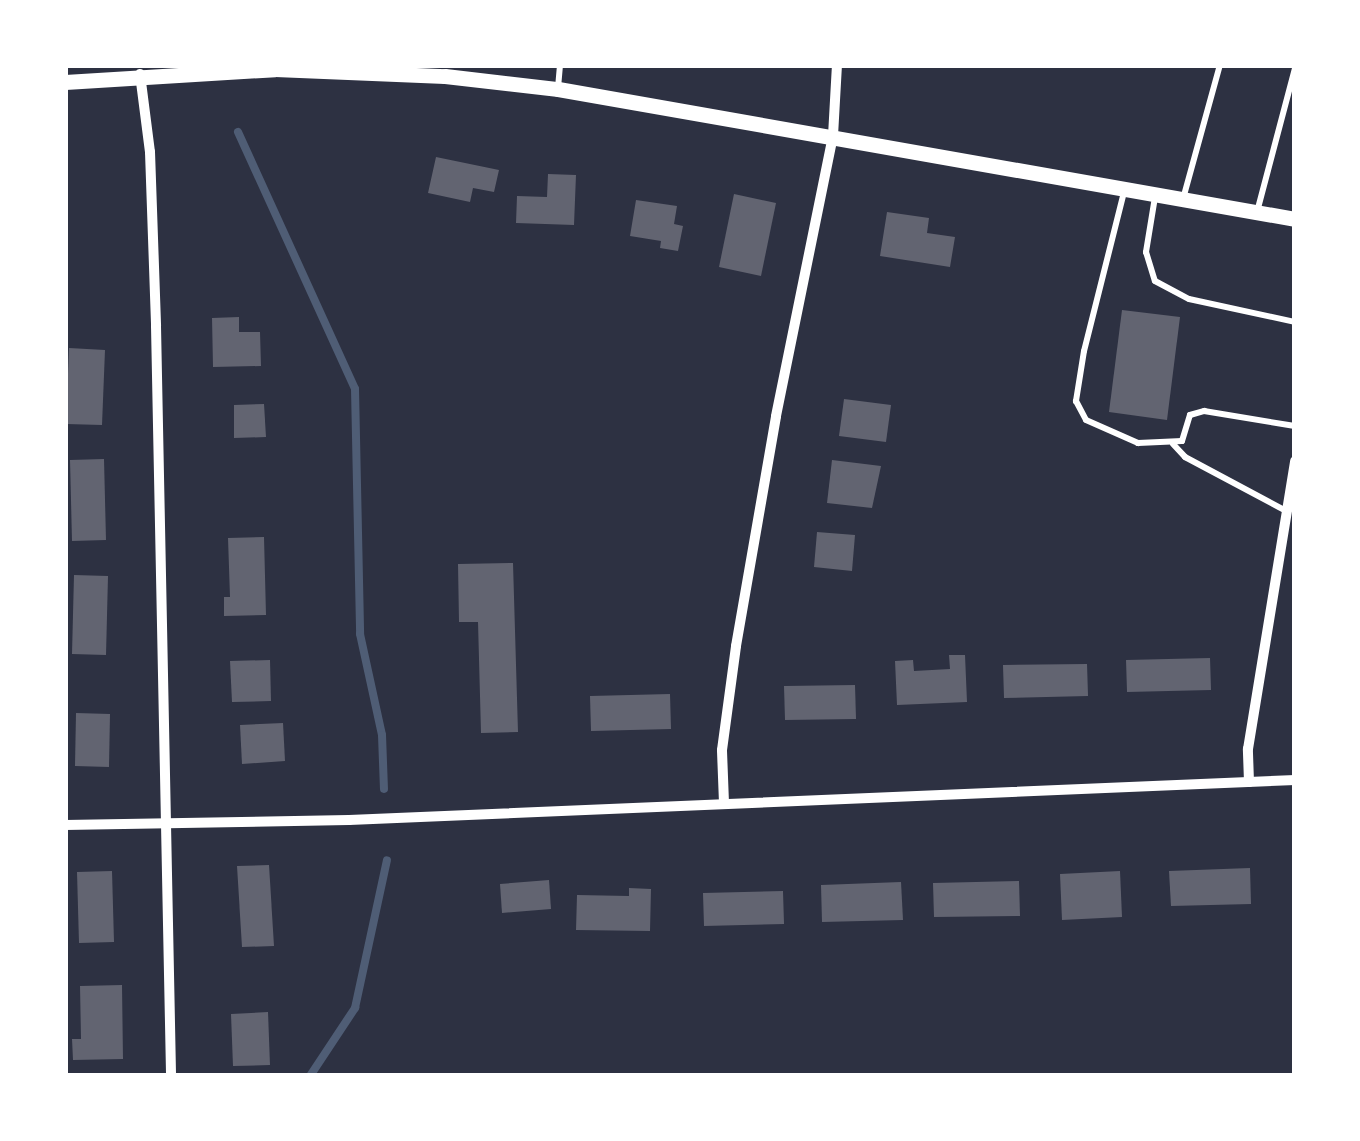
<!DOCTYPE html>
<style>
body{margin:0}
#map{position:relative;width:1360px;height:1141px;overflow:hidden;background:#2d3142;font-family:"Golos Text",sans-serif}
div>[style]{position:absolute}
.stream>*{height:8px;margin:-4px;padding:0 4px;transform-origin:4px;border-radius:4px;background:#4f5d75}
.building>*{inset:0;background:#626471}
.service>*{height:6px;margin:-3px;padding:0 3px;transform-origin:3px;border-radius:3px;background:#fff}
.minor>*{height:10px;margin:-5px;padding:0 5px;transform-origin:5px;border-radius:5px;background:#fff}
.tertiary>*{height:15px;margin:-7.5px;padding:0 7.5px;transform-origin:7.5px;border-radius:7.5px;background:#fff}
span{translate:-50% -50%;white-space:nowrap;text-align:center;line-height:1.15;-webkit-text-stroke:9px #fff;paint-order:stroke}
.frame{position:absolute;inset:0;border:68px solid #fff;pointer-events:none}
</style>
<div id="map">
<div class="stream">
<i style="left:238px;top:132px;width:282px;rotate:65.5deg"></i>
<i style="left:355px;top:389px;width:245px;rotate:88.8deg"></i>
<i style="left:360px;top:634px;width:103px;rotate:77.7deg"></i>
<i style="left:382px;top:735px;width:54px;rotate:87.9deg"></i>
<i style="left:310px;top:1076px;width:82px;rotate:-56.5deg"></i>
<i style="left:355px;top:1008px;width:151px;rotate:-77.8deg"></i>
</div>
<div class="building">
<i style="clip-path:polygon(436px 157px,499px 170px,494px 192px,473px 188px,470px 202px,428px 193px)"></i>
<i style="clip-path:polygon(548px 174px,576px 175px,574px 225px,516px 223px,517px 196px,547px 197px)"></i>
<i style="clip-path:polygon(734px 194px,776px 203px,761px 276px,719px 267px)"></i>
<i style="clip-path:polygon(636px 200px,677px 206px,674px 224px,683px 226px,678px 251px,660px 248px,661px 241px,630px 236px)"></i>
<i style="clip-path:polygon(887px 212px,929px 218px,927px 233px,955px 237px,950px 267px,880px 256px)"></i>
<i style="clip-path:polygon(1122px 310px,1180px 317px,1167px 420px,1109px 412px)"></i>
<i style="clip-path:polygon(239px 317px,239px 332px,260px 332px,261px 366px,213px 367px,212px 318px)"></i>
<i style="clip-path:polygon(69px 348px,105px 350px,102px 425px,66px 424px)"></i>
<i style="clip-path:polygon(844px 399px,891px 405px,886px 442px,839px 436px)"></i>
<i style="clip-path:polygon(264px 404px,266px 437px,234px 438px,234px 405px)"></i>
<i style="clip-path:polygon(104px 459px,106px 540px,72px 541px,70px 460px)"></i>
<i style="clip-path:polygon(832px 460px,881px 466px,872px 508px,827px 503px)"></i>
<i style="clip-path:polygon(817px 532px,855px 535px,852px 571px,814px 567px)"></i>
<i style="clip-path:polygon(264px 537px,266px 615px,224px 616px,224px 597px,230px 597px,228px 538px)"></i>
<i style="clip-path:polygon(513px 563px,518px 732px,481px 733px,478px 622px,459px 622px,458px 564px)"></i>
<i style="clip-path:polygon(74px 575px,108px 576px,106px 655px,72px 654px)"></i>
<i style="clip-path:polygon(949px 655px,965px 655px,967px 702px,897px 705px,895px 661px,913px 660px,914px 671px,950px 669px)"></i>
<i style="clip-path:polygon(1210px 658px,1211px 690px,1127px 692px,1126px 660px)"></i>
<i style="clip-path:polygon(270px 660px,271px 701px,232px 702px,230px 661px)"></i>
<i style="clip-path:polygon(1087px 664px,1088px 696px,1004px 698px,1003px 665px)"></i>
<i style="clip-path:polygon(855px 685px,856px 719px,785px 720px,784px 686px)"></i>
<i style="clip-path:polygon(670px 694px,671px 729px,591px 731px,590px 696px)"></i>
<i style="clip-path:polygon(76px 713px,110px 714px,109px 767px,75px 766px)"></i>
<i style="clip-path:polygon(283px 723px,285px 761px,242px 764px,240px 725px)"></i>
<i style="clip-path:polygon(269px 865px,274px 946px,242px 947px,237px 866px)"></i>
<i style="clip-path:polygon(1250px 868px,1251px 904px,1171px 906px,1169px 871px)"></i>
<i style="clip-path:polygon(112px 871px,114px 942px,79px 943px,77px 872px)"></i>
<i style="clip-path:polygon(1120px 871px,1122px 917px,1062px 920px,1060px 874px)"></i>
<i style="clip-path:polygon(549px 880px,551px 909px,502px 913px,500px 884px)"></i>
<i style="clip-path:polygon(1019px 881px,1020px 916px,934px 917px,933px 883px)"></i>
<i style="clip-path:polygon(901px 882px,903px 920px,822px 922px,821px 885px)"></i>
<i style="clip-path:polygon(629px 888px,651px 889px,650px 931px,576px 930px,577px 895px,629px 896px)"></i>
<i style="clip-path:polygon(783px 891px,784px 924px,704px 926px,703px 893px)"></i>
<i style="clip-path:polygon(122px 985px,123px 1059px,73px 1060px,72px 1039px,81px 1039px,80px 986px)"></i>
<i style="clip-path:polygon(268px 1012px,270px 1065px,233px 1066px,231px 1014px)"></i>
</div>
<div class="service">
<i style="left:558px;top:88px;width:23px;rotate:-85deg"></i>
<i style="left:1124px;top:192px;width:164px;rotate:104.1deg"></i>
<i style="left:1084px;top:351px;width:51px;rotate:99.1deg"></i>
<i style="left:1076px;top:401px;width:21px;rotate:62deg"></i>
<i style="left:1086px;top:420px;width:57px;rotate:23.9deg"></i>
<i style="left:1138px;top:443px;width:44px;rotate:-2.6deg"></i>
<i style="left:1182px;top:441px;width:27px;rotate:-73deg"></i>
<i style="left:1190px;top:415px;width:15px;rotate:-16deg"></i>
<i style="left:1204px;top:411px;width:92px;rotate:9.4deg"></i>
<i style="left:1155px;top:197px;width:56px;rotate:99.3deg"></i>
<i style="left:1146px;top:252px;width:30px;rotate:73deg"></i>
<i style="left:1155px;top:281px;width:38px;rotate:28deg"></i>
<i style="left:1189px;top:299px;width:108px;rotate:12.2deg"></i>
<i style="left:1183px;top:199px;width:139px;rotate:-74.6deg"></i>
<i style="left:1257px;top:212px;width:149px;rotate:-75.2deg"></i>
<i style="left:1173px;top:444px;width:18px;rotate:47deg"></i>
<i style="left:1185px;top:457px;width:115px;rotate:28.1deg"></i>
</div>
<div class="minor">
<i style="left:140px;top:74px;width:79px;rotate:82.7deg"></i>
<i style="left:150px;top:152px;width:174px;rotate:88deg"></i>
<i style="left:156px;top:326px;width:750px;rotate:88.85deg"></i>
<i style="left:1249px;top:782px;width:33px;rotate:-92deg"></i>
<i style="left:1248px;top:749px;width:292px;rotate:-80.7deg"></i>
<i style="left:724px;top:803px;width:53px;rotate:-92.2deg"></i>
<i style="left:722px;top:750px;width:105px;rotate:-82.3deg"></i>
<i style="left:736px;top:646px;width:233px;rotate:-80.1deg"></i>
<i style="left:776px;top:416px;width:286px;rotate:-78.5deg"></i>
<i style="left:833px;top:136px;width:71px;rotate:-86.8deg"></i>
<i style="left:65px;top:825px;width:284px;rotate:-1deg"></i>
<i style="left:349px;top:820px;width:947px;rotate:-2.42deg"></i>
</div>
<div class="tertiary">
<i style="left:65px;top:82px;width:210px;rotate:-3.5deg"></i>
<i style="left:275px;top:69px;width:170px;rotate:2.4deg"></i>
<i style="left:445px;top:76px;width:114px;rotate:6.6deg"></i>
<i style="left:558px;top:89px;width:748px;rotate:10deg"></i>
</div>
<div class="frame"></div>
</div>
